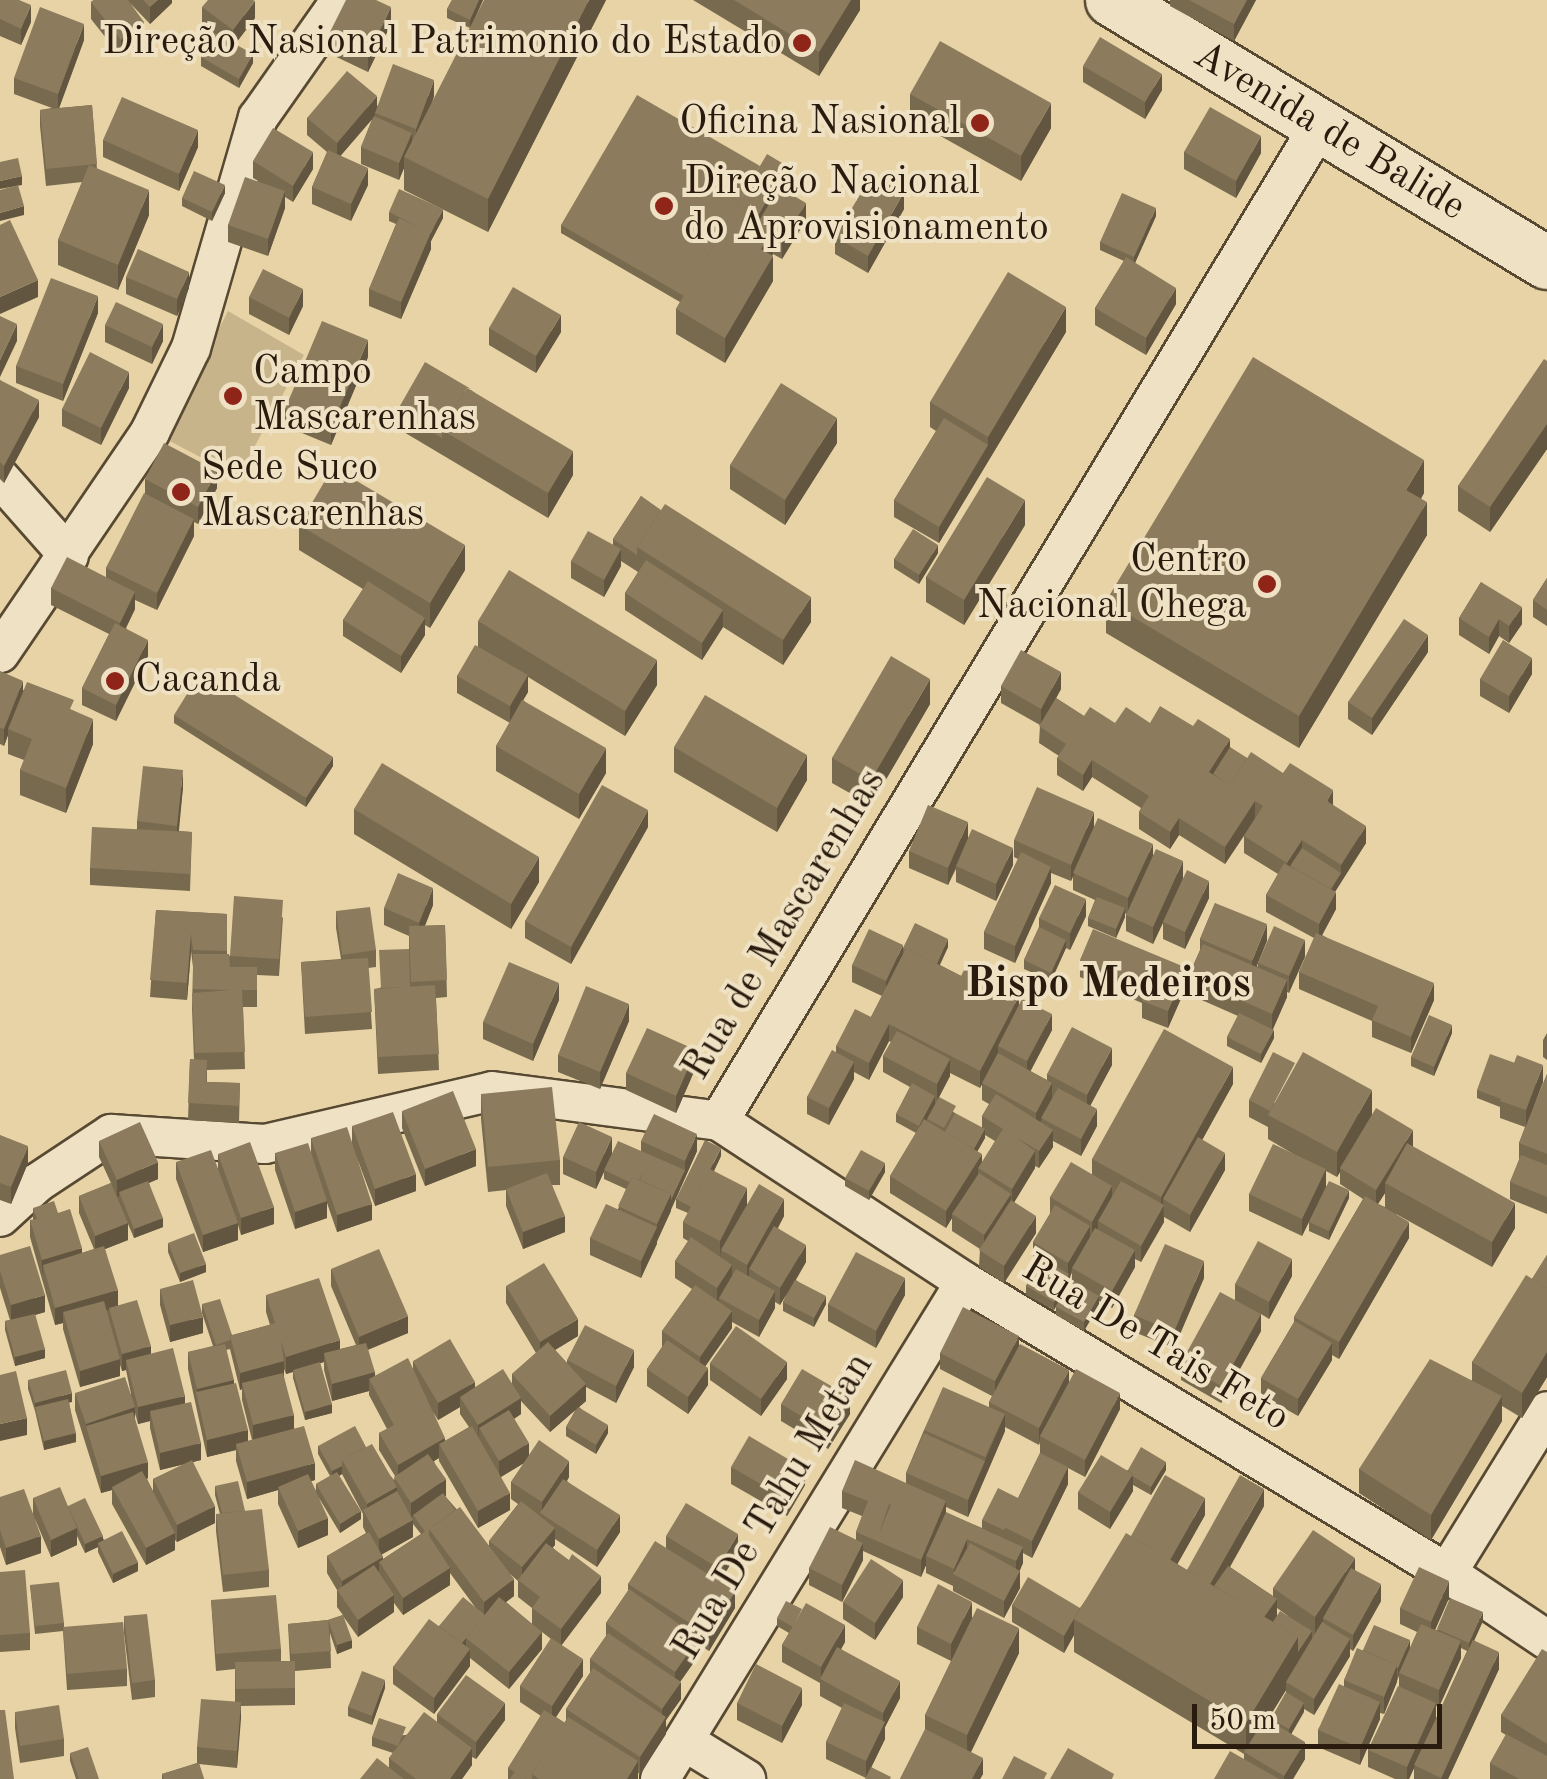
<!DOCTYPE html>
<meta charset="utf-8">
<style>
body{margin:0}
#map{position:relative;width:1547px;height:1779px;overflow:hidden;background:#e7d3a5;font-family:"Old Standard TT",serif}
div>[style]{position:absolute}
.green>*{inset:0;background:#c7b48b}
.roads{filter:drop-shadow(2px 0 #584933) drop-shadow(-2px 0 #584933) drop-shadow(0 2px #584933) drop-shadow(0 -2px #584933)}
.street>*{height:38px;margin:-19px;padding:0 19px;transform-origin:19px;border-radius:19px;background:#efe2c4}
.secondary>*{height:52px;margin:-26px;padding:0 26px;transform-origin:26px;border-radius:26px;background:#efe2c4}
.wall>*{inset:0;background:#786a4f}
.shaded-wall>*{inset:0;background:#625640}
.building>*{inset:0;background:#8c7b5c}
.dots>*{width:28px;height:28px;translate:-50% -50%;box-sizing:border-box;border:5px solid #efe2c4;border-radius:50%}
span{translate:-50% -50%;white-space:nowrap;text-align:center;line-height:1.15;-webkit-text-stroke:8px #efe2c4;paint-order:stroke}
.poi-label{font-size:40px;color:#291b0d}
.right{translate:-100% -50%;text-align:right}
.left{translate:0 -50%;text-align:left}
.street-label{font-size:40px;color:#291b0d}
.neighbourhood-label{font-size:42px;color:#291b0d;font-weight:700}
.scale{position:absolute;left:1192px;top:1704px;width:250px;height:45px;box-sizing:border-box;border:5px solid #291b0d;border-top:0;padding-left:12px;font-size:30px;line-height:35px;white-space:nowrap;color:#291b0d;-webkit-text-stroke:8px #efe2c4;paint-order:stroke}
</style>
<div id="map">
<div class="green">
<i style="clip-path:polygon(228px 311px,304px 355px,238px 477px,164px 438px)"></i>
</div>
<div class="roads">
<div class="street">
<i style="left:0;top:478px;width:104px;rotate:48.5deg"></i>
<i style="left:0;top:653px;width:267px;rotate:-55.8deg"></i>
<i style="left:150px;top:432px;width:93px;rotate:-64deg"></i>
<i style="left:191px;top:348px;width:240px;rotate:-73.8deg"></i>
<i style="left:258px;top:118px;width:144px;rotate:-54.9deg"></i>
<i style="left:719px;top:1121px;width:294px;rotate:33.2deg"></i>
<i style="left:965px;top:1282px;width:563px;rotate:31.12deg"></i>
<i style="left:1447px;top:1573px;width:120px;rotate:33.8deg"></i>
<i style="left:0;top:1217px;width:50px;rotate:-42.6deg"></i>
<i style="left:37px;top:1183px;width:89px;rotate:-33.5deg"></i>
<i style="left:111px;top:1134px;width:154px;rotate:3.7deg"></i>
<i style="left:265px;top:1144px;width:233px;rotate:-13.1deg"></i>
<i style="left:492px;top:1091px;width:229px;rotate:7.5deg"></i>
<i style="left:719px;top:1121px;width:1160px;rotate:-58.9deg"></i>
<i style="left:1447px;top:1573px;width:190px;rotate:-58.3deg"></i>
<i style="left:684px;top:1741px;width:73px;rotate:31.5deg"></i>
<i style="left:660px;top:1779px;width:583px;rotate:-58.46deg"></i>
</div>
<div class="secondary">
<i style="left:1112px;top:0;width:508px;rotate:31.16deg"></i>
</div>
</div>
<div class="wall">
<i style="clip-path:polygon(0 0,31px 22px,21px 45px,0 36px)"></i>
<i style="clip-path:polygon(94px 0,172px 0,172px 3px,150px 24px,131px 4px,144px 39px,121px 57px,91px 19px,91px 2px)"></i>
<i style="clip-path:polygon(452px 0,483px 0,474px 21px,606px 0,488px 232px,404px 190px,404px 168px,399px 180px,361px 164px,361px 147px,373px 117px,340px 156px,368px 185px,351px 221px,312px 204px,312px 187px,327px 152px,307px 135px,307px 118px,434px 96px,432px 104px,470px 28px,447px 18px,447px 9px)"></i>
<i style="clip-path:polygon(693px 0,860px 0,860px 10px,819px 76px)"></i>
<i style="clip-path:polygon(1170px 0,1256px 0,1234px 41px,1170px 6px)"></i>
<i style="clip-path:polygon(202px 7px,255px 18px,235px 44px,253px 63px,239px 88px,201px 66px,201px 57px,214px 33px,202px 24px)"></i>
<i style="clip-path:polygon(391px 24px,368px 72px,328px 53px,328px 36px)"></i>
<i style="clip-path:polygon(84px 40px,59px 108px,92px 105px,97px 169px,149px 215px,118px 290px,58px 265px,58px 240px,82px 182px,46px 186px,40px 126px,40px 110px,52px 108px,14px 94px,14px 78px)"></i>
<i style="clip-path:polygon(1083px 66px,1162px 90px,1145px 119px,1083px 82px)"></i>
<i style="clip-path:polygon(910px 94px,1051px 128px,1021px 181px,910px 119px)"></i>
<i style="clip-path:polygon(103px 140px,198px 147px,179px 191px,103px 157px)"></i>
<i style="clip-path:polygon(1184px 152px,1261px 153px,1236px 198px,1184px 169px)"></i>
<i style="clip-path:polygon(253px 161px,313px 169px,293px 202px,285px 197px,285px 208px,268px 256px,228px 242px,228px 225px,258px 181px,253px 178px)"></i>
<i style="clip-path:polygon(787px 191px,806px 220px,782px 259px,773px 254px,772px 256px,773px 281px,725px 363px,676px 334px,676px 309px,680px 302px,561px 233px,561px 225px)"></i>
<i style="clip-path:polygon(225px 193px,212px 221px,182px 206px,182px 198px)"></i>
<i style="clip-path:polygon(904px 209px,868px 273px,835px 254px,835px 237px)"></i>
<i style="clip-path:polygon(389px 212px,443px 218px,431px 241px,431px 249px,401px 319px,369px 306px,369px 289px,396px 224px,389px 221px)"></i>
<i style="clip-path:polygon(1156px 216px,1135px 263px,1176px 304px,1146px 355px,1095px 325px,1095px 308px,1124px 261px,1100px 250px,1100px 242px)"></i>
<i style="clip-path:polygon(126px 277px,189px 288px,177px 316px,126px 294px)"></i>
<i style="clip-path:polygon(249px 297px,303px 306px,289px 335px,249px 314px)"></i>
<i style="clip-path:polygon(98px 313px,63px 401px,16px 383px,16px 366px)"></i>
<i style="clip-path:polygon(105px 325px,163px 341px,152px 364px,105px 342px)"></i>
<i style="clip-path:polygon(489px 328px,561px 332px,536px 373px,489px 345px)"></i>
<i style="clip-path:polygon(1066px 332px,939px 543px,894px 517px,894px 500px,936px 431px,930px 427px,930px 402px)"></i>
<i style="clip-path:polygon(368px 357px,331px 445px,285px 426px,285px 409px)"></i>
<i style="clip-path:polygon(1547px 361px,1547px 449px,1490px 532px,1458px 511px,1458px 486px)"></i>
<i style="clip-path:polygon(0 380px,39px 417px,4px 483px,0 479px)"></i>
<i style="clip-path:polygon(129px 388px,101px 445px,62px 426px,62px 409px)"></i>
<i style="clip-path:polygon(471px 390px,573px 475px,548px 518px,397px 428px,397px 411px)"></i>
<i style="clip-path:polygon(837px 443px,785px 525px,730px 489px,730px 465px)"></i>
<i style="clip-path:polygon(145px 479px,217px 488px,198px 524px,194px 522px,194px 536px,157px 610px,135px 600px,135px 609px,126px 628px,148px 656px,116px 721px,82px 705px,82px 688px,109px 634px,51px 605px,51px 588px,106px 577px,106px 568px,145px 494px)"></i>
<i style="clip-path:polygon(1424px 493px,1421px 499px,1427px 535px,1299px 748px,1106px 633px,1106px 601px)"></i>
<i style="clip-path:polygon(641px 496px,811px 622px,783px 665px,723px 627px,702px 660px,625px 610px,625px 593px,638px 572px,621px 561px,621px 566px,604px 597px,571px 578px,571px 561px,613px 545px,613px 539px)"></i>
<i style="clip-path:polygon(299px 525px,465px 570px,430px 628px,425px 625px,425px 635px,401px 673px,343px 636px,343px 620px,363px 589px,299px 550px)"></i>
<i style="clip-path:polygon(1025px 525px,964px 625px,926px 602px,926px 577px)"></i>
<i style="clip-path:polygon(938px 553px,919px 584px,894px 568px,894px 559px)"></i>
<i style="clip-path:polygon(1547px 578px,1547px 626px,1533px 617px,1533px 600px)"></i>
<i style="clip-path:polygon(1481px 582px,1522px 624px,1509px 643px,1499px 636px,1489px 654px,1459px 635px,1459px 618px)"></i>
<i style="clip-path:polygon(478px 621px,657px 685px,625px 736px,528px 677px,528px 692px,523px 700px,606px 773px,579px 819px,496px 771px,496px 746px,510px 723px,457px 693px,457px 676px,478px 646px)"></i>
<i style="clip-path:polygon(1428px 652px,1372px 735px,1348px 719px,1348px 702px)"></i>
<i style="clip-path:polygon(0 671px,23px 690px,74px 711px,93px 744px,66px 813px,20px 795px,20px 770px,24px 760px,8px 754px,8px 735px,4px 746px,0 744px)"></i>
<i style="clip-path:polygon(1532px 674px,1509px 713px,1480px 696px,1480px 679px)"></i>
<i style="clip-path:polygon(1001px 686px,1061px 689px,1056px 698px,1084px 716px,1115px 723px,1150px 723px,1193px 726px,1247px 758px,1333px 805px,1366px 843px,1335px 891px,1336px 909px,1322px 935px,1434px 1000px,1411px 1053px,1372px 1037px,1372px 1021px,1299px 989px,1299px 972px,1314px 938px,1266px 912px,1266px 895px,1278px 874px,1244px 853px,1244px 836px,1225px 864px,1179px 835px,1170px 849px,1139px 829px,1139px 812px,1141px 808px,1092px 777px,1083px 791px,1057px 775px,1057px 758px,1059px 756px,1039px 743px,1040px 725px,1001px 703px)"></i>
<i style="clip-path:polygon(930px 704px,871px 805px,832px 783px,832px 758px)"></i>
<i style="clip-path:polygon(174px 715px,333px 766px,306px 807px,174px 723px)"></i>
<i style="clip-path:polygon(674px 747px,807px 780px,777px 832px,674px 772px)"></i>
<i style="clip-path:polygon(183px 787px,179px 831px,192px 832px,190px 891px,90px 885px,90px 868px,137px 829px,137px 821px)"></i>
<i style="clip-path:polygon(354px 809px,539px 882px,511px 929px,354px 834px)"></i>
<i style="clip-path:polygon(648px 827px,571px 964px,525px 938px,525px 921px)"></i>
<i style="clip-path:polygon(1094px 828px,1153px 855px,1209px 898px,1185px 949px,1163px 939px,1163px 923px,1153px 944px,1126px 931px,1126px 914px,1125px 913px,1125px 917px,1116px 938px,1088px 926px,1088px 918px,1095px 900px,1073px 890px,1073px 876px,1071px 881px,1051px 873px,1051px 883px,1015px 963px,984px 949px,984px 932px,1018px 859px,1014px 857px,1014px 840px)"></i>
<i style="clip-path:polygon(968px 837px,1013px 865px,996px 901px,956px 882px,956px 869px,948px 885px,909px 868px,909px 851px)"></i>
<i style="clip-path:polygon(1215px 903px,1258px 967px,1258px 963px,1305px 940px,1289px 993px,1287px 992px,1287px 997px,1273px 1029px,1274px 1038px,1261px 1063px,1227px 1046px,1227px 1037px,1238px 1016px,1188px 994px,1188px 977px,1200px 950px,1200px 939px)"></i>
<i style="clip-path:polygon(433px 905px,425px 926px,445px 925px,447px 997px,436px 998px,439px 1070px,378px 1074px,374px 989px,380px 988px,409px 949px,409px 936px,384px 925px,384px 908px)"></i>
<i style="clip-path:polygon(156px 910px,227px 914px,227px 954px,230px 956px,283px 917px,279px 976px,257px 975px,257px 1007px,243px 1007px,245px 1069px,207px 1070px,207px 1082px,240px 1083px,239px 1123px,188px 1120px,190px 1059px,194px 1060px,192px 1009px,193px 967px,191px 951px,187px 1000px,150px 997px)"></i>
<i style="clip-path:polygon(336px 911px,376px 950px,376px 967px,368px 968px,372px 1029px,305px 1034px,301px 962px,341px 959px,336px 928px)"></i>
<i style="clip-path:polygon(1086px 916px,1070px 950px,1066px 948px,1051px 981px,1024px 969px,1024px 960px,1039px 927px,1039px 918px)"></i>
<i style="clip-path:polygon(evenodd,948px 947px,940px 965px,1019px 1006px,1052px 1030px,1030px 1071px,1047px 1080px,1047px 1074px,1112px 1065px,1090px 1105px,1097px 1126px,1081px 1156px,1053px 1141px,1053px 1147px,1039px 1168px,1035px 1166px,1035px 1168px,1014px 1202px,1036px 1233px,1004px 1283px,979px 1267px,980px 1249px,952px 1231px,952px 1218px,946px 1228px,890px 1193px,890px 1176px,916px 1133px,896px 1122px,896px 1114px,910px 1087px,883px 1072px,883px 1056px,891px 1042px,889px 1041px,869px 1080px,854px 1072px,854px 1079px,829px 1125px,807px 1114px,807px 1097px,836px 1052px,836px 1046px,871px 1017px,882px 996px,852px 982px,852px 965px,903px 955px,903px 948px,948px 947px,950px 1073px,980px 1088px,982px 1084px,982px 1100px,989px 1104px,982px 1116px,982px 1128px,956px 1114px,938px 1099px,950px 1076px,950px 1073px,948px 947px,985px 1135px,995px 1141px,982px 1163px,977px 1151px,985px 1138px,985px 1135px)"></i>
<i style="clip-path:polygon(1080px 960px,1187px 985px,1168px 1028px,1142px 1018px,1142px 1003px,1080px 977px)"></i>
<i style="clip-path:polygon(559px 1000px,533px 1061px,483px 1039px,483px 1022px)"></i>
<i style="clip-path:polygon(629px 1021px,600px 1089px,558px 1072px,558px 1055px)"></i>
<i style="clip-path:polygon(1452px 1033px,1434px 1076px,1411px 1066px,1411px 1057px)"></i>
<i style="clip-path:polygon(1547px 1033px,1547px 1060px,1543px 1057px,1543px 1040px)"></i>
<i style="clip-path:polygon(696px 1067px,676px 1113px,626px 1090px,626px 1073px)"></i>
<i style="clip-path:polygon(1547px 1074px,1547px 1214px,1510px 1199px,1510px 1182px,1519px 1160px,1519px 1143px,1525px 1127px,1500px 1118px,1500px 1107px,1477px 1098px,1477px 1090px,1543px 1082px,1528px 1121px)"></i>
<i style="clip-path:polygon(1233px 1084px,1202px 1140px,1225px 1170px,1190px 1232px,1164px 1217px,1164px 1222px,1141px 1262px,1135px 1259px,1135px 1267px,1112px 1308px,1099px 1301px,1099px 1305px,1084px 1331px,1056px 1315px,1056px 1307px,1072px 1281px,1072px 1273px,1069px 1278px,1069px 1283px,1054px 1310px,1026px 1295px,1026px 1286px,1040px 1263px,1033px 1259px,1033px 1242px,1050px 1214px,1050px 1197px,1092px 1175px,1092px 1159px)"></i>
<i style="clip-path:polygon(481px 1094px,560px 1160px,560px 1185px,552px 1185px,565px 1232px,523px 1249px,506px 1206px,506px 1190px,488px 1192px,481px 1119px)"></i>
<i style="clip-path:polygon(evenodd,1249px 1100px,1372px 1115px,1515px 1228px,1492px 1267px,1396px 1214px,1409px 1238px,1339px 1359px,1332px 1355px,1332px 1360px,1298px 1416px,1261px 1395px,1261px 1378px,1294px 1322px,1294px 1317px,1363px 1199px,1340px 1184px,1340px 1172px,1337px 1177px,1326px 1171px,1326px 1186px,1349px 1198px,1329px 1240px,1309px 1231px,1309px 1222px,1302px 1236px,1249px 1211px,1249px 1194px,1295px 1155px,1268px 1139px,1268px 1127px,1249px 1117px,1249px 1100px,1385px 1193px,1385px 1207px,1378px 1204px,1385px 1193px)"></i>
<i style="clip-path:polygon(402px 1111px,476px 1166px,425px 1186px,402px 1128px)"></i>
<i style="clip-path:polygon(352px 1126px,416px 1191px,375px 1206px,357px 1158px,372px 1220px,337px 1232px,327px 1203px,327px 1218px,295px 1229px,275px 1170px,275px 1153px,311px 1154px,311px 1138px,352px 1142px)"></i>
<i style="clip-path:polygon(0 1135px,28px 1163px,11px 1204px,0 1200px)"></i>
<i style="clip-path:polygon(evenodd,99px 1141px,158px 1179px,149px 1183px,163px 1227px,134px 1238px,128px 1224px,128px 1240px,105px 1249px,118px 1305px,185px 1404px,201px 1460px,193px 1462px,215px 1523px,177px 1542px,175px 1540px,175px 1550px,146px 1565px,112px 1504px,112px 1490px,101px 1493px,75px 1410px,75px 1393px,131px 1394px,126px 1370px,122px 1371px,120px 1365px,120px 1376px,80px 1387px,63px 1329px,63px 1323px,55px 1325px,30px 1237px,30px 1220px,33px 1220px,33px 1208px,82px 1253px,94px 1249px,79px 1213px,79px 1196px,111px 1183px,99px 1157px,99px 1141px,135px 1413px,138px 1424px,150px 1421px,150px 1428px,160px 1470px,185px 1464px,153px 1479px,153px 1491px,147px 1479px,148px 1478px,135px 1420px,135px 1413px)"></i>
<i style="clip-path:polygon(641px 1141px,697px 1151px,641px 1278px,590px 1255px,590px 1238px,618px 1209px,626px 1189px,604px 1179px,604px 1172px,596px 1189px,563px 1174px,563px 1157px,641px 1151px)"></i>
<i style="clip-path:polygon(218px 1154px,274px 1224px,241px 1235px,238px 1225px,238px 1240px,203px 1252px,176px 1179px,176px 1162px,218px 1168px)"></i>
<i style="clip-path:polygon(721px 1156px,714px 1171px,747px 1204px,784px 1216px,778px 1228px,806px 1262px,796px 1280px,826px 1304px,814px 1327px,783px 1311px,783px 1302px,787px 1293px,780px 1305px,775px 1302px,775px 1308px,759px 1337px,732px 1322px,732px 1328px,705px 1366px,708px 1385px,688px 1414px,647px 1386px,647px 1369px,662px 1347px,662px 1331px,692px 1289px,675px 1278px,675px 1261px,688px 1241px,683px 1238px,683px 1222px,688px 1213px,676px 1208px,676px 1199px)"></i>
<i style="clip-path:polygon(885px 1172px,869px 1200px,845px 1186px,845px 1178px)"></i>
<i style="clip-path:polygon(168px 1243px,206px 1272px,180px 1282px,168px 1252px)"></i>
<i style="clip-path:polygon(0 1255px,45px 1312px,35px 1315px,45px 1358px,15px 1366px,5px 1330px,5px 1321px,10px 1320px,0 1288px)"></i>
<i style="clip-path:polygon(1547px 1255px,1547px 1377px,1522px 1418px,1502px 1406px,1502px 1421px,1431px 1540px,1359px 1493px,1359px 1469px,1472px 1380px,1472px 1362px,1532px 1279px)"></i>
<i style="clip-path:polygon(evenodd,331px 1269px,408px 1333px,368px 1350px,375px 1376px,413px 1369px,413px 1361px,475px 1387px,512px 1383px,512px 1374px,536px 1353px,506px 1303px,506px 1286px,578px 1336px,555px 1350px,567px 1363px,567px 1360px,634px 1367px,616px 1403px,586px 1387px,586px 1401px,579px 1407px,608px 1433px,596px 1454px,566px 1436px,566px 1427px,576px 1409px,550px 1432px,521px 1401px,521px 1414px,514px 1419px,529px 1455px,569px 1477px,567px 1481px,620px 1532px,597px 1567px,555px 1539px,555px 1545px,552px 1547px,601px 1593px,561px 1645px,583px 1676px,556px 1717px,565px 1723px,566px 1720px,566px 1709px,590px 1673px,590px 1659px,606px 1636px,606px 1623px,628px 1591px,628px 1584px,666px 1548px,666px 1536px,738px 1551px,720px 1582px,735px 1608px,709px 1651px,699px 1645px,699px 1655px,680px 1682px,681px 1699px,666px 1720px,666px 1734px,640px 1774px,638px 1773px,638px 1779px,508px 1779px,508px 1768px,541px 1716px,520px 1702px,520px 1686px,551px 1639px,542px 1632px,542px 1649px,509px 1689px,470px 1658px,470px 1666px,434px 1714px,393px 1684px,393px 1667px,439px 1626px,475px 1607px,450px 1573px,450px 1585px,403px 1615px,394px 1603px,394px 1612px,358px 1637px,343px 1616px,352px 1648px,337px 1654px,330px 1633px,331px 1668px,295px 1671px,295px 1705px,241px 1706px,237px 1768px,199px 1764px,204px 1779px,162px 1779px,162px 1774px,197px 1763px,197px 1747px,235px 1702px,235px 1669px,216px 1671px,211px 1600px,281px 1649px,281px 1661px,290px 1661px,288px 1624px,328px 1620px,343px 1615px,337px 1607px,337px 1590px,327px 1573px,327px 1556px,366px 1533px,363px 1527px,363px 1514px,342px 1474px,339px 1476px,361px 1519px,340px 1533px,319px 1498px,328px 1535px,298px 1548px,278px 1504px,278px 1490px,247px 1499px,236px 1461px,236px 1450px,207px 1457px,188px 1369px,188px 1352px,213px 1346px,202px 1313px,202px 1304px,232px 1335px,270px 1325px,266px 1312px,266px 1295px,340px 1349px,356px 1345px,331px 1286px,331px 1269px,230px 1349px,240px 1390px,242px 1389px,242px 1400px,252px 1440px,248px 1441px,226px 1350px,230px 1349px,331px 1269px,324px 1362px,324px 1370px,332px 1401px,369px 1391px,369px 1395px,387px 1429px,379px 1433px,379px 1450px,395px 1476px,394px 1480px,366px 1447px,318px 1446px,318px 1454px,330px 1476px,316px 1484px,316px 1491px,311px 1481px,315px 1480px,294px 1428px,284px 1378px,284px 1369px,286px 1374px,293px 1372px,293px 1378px,305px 1420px,332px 1413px,320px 1363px,324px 1362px,331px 1269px,460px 1407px,460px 1414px,469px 1427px,445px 1441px,433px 1412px,438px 1420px,460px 1407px,331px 1269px,439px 1458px,439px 1461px,478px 1528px,510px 1510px,501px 1477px,524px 1463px,511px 1482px,511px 1499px,518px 1504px,489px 1541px,489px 1546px,445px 1496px,434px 1461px,439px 1458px,331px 1269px,413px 1524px,421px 1534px,383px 1559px,382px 1554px,413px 1537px,413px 1524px,331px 1269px,510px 1574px,518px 1581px,518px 1597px,532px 1608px,532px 1624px,506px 1602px,514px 1596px,510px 1574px)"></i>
<i style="clip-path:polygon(1292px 1276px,1269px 1319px,1261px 1314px,1261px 1331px,1221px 1403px,1181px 1380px,1181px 1363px,1235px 1300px,1235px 1284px)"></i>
<i style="clip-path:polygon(1204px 1278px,1174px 1348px,1134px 1332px,1134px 1315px)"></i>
<i style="clip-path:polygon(160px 1289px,203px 1333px,170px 1342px,160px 1305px)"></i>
<i style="clip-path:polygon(905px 1295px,876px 1348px,828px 1321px,828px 1304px)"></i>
<i style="clip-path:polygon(evenodd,1019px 1345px,1069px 1382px,1120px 1409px,1085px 1477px,1068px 1468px,1068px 1484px,1032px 1558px,1023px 1553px,1023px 1563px,1020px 1570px,1020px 1588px,1004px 1618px,953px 1591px,953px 1586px,926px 1573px,926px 1565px,921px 1577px,863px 1551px,863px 1560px,842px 1602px,809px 1585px,809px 1568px,856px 1540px,856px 1532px,862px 1516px,842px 1508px,842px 1491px,906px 1483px,906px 1473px,924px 1430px,989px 1407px,989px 1402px,992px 1396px,940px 1369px,940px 1353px,1019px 1345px,1005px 1427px,1039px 1445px,1040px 1442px,1040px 1453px,1018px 1498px,982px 1520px,982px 1528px,946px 1513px,946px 1507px,968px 1517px,1005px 1431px,1005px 1427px)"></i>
<i style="clip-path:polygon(710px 1363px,787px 1379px,761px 1416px,710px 1380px)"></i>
<i style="clip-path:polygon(28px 1380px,72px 1402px,69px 1402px,76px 1442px,44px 1450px,35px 1411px,28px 1389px)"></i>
<i style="clip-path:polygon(781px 1404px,850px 1414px,828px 1449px,781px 1421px)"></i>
<i style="clip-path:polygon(731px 1467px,805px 1485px,787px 1516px,731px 1484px)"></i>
<i style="clip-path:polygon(1128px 1470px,1166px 1470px,1151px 1495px,1133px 1485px,1133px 1491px,1110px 1529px,1078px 1509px,1078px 1492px)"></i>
<i style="clip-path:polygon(215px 1486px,245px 1511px,269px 1570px,269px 1587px,223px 1592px,216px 1531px,216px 1514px,220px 1514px,215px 1495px)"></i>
<i style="clip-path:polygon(0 1497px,33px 1514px,33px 1498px,68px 1506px,138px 1571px,113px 1583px,98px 1552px,98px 1547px,85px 1553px,77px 1536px,77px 1545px,51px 1557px,35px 1519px,41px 1553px,6px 1565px,0 1547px)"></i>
<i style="clip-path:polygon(evenodd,1264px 1506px,1230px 1567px,1273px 1596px,1273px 1588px,1355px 1570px,1381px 1601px,1353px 1651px,1350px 1649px,1350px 1656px,1314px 1715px,1304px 1709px,1291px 1733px,1305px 1759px,1293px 1779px,1214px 1779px,1244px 1759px,1244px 1754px,1074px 1652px,1074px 1635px,1064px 1653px,1012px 1622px,1012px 1605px,1080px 1608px,1131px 1536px,1205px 1515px,1177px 1564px,1187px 1570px,1264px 1506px,1277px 1608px,1288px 1616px,1277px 1616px,1277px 1608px,1264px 1506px,1286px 1690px,1286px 1693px,1271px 1721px,1268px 1719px,1286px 1690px)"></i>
<i style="clip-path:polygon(0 1572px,30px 1633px,30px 1650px,0 1652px)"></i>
<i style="clip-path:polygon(30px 1585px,64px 1623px,64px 1627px,127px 1669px,127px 1686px,67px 1690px,63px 1631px,35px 1634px)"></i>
<i style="clip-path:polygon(903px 1597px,875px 1640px,843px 1619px,843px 1602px)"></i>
<i style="clip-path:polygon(evenodd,1449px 1598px,1435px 1630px,1483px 1621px,1474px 1640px,1499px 1669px,1448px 1779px,1414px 1779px,1414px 1768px,1409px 1779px,1395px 1779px,1368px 1767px,1368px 1750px,1399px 1687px,1399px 1673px,1417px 1632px,1400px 1624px,1400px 1608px,1449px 1598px,1461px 1648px,1467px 1651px,1436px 1719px,1436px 1706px,1439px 1707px,1461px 1658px,1461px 1648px)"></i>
<i style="clip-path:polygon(124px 1616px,155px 1680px,155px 1697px,132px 1700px,124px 1633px)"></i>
<i style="clip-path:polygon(972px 1617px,1019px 1653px,971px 1752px,983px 1774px,980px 1779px,900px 1779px,925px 1731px,925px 1715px,951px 1661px,917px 1644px,917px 1627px)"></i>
<i style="clip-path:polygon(777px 1618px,845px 1642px,841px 1649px,900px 1698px,885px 1727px,885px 1739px,866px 1778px,826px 1759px,826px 1742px,842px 1708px,820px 1696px,820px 1683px,782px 1662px,782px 1645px,789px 1633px,777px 1626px)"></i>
<i style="clip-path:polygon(1410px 1648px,1384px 1714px,1380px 1713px,1380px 1719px,1360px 1765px,1318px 1747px,1318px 1730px,1344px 1686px,1344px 1680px,1363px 1650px)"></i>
<i style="clip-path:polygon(1547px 1652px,1547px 1779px,1490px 1779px,1490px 1763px,1506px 1735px,1501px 1732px,1501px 1715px)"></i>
<i style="clip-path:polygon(385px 1688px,372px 1725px,348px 1716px,348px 1707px)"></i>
<i style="clip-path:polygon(737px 1703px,802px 1705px,782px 1743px,737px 1720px)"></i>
<i style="clip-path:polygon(15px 1712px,64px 1739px,64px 1756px,20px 1763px,15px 1728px)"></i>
<i style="clip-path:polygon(437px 1714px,505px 1720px,476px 1759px,472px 1757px,472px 1765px,462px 1779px,360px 1779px,389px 1767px,389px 1758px,393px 1753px,372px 1746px,372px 1737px,406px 1735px,437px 1722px)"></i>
<i style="clip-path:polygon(70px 1753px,99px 1779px,76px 1779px,70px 1761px)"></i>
</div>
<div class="shaded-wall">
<i style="clip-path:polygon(158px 0,172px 0,172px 3px,150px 24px,150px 7px)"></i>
<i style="clip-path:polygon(479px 0,483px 0,470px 28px,470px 20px)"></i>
<i style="clip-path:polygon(589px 0,606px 0,488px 232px,488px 199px)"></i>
<i style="clip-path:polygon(851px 0,860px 0,860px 10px,819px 76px,819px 52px)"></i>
<i style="clip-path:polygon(1247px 0,1256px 0,1234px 41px,1234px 24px)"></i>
<i style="clip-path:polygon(255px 1px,255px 18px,233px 47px,233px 30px)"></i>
<i style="clip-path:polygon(31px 5px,31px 22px,21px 45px,21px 29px)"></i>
<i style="clip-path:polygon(391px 7px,391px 24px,368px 72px,368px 55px)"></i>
<i style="clip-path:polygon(144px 22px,144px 39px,121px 57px,121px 40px)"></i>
<i style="clip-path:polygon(84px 24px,84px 40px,58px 111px,58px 94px)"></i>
<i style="clip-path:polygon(253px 54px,253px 63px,239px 88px,239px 79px)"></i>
<i style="clip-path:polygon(1162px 74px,1162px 90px,1145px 119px,1145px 102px)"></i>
<i style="clip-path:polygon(434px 80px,434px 96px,416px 146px,416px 129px)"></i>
<i style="clip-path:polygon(377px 96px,377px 113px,375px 113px,375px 116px,337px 160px,337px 143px)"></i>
<i style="clip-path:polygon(1051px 103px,1051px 128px,1021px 181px,1021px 156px)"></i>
<i style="clip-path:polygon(198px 130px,198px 147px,179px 191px,179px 174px)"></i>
<i style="clip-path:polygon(412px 133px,412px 149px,404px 157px,404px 168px,399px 180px,399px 163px)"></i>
<i style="clip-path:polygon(1261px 136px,1261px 153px,1236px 198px,1236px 181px)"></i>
<i style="clip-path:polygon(313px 152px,313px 169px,293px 202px,293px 186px)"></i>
<i style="clip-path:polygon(787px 166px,787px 191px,763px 231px,756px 219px)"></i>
<i style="clip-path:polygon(368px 168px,368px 185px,351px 221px,351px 204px)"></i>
<i style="clip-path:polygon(22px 176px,22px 185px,0 189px,0 181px)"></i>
<i style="clip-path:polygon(225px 185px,225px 193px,212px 221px,212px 212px)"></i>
<i style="clip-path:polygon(149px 190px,149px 215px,118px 290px,118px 265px)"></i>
<i style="clip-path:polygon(285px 191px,285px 208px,268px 256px,268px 239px)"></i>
<i style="clip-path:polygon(904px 192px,904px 209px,868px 273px,868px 256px)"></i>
<i style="clip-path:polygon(806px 203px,806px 220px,782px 259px,782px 242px)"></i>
<i style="clip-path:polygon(24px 206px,24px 215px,0 221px,0 213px)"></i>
<i style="clip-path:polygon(1156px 208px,1156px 216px,1134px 265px,1134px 257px)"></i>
<i style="clip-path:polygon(443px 209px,443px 218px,431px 241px,431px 233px)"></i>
<i style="clip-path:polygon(773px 229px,773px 254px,761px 274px,761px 249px)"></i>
<i style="clip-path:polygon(431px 232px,431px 249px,401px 319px,401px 302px)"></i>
<i style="clip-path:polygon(773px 256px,773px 281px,725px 363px,725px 338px)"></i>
<i style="clip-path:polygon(189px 272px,189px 288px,177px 316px,177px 299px)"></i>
<i style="clip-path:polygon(38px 280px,38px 297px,0 314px,0 297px)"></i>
<i style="clip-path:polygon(1176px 288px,1176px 304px,1146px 355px,1146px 338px)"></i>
<i style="clip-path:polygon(303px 289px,303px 306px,289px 335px,289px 318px)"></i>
<i style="clip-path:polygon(98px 296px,98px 313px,63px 401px,63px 384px)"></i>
<i style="clip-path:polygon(1066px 307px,1066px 332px,939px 543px,939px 527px,988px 445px,988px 437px)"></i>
<i style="clip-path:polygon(561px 315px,561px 332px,536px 373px,536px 356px)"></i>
<i style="clip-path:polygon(17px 324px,17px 341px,0 377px,0 360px)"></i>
<i style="clip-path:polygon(163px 324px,163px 341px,152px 364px,152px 347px)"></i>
<i style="clip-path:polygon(368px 340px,368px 357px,331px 445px,331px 428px)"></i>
<i style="clip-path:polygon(129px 372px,129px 388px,101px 445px,101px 428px)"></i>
<i style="clip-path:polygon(39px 400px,39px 417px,4px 483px,4px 466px)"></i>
<i style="clip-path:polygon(837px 418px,837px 443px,785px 525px,785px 500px)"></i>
<i style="clip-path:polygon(1547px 424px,1547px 449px,1490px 532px,1490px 507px)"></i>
<i style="clip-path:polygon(573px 451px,573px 475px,548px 518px,548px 493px)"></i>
<i style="clip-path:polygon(1424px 460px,1424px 493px,1406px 522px,1406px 490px)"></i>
<i style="clip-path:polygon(217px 471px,217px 488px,198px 524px,198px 507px)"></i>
<i style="clip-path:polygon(1025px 500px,1025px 525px,964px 625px,964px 600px)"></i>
<i style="clip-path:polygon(1427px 502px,1427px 535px,1299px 748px,1299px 716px)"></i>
<i style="clip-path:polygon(194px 519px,194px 536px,157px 610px,157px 593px)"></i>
<i style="clip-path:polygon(465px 545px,465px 570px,430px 628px,430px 603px)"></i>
<i style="clip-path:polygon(938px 545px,938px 553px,919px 584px,919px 575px)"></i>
<i style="clip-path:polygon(621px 549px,621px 566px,604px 597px,604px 580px)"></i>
<i style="clip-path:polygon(135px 592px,135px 609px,120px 640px,120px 623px)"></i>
<i style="clip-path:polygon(811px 597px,811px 622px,783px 665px,783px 640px)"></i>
<i style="clip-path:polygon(1522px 607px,1522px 624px,1509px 643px,1509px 626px)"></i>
<i style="clip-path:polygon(723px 610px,723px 627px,702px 660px,702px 643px)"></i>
<i style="clip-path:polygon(425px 618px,425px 635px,401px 673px,401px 656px)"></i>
<i style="clip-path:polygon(1499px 619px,1499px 636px,1489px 654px,1489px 637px)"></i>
<i style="clip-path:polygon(1428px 635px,1428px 652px,1372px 735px,1372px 718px)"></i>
<i style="clip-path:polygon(148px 640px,148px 656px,116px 721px,116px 705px)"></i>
<i style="clip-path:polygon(1532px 658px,1532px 674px,1509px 713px,1509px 696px)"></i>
<i style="clip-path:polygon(657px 660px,657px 685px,625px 736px,625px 711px)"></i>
<i style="clip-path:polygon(1061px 672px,1061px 689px,1041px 726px,1041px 709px)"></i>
<i style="clip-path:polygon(528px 675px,528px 692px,510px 723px,510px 706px)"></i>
<i style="clip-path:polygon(930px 679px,930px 704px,871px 805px,871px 780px)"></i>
<i style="clip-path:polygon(23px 681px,23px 698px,8px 729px,8px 735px,4px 746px,4px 729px)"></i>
<i style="clip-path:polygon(93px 719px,93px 744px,66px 813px,66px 788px)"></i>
<i style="clip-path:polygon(1230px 739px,1230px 756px,1213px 782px,1209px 772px)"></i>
<i style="clip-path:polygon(606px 748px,606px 773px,579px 819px,579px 794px)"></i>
<i style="clip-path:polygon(807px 755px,807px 780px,777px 832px,777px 808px)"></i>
<i style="clip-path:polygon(333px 757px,333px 766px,306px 807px,306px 798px)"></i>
<i style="clip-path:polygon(1092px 760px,1092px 777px,1083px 791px,1083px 775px)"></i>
<i style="clip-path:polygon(183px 770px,183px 787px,177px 843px,177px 826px)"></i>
<i style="clip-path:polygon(1333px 790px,1333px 807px,1327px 801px)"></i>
<i style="clip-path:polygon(1255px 801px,1255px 818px,1225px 864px,1225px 847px)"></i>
<i style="clip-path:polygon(648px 810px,648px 827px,571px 964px,571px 947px)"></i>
<i style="clip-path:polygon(1094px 812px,1094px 829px,1071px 881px,1071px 865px)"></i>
<i style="clip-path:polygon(1179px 818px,1179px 835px,1170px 849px,1170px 832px)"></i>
<i style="clip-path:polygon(968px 822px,968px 839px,956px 866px,948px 885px,948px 868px)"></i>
<i style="clip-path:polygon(1366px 826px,1366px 843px,1330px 900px,1330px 891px,1341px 873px,1341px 865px)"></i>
<i style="clip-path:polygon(1302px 840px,1302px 857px,1287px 880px,1287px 863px)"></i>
<i style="clip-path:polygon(1153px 844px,1153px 861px,1128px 915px,1128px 898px)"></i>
<i style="clip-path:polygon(1013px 848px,1013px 865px,996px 901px,996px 884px)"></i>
<i style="clip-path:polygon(539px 857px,539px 882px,511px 929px,511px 904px)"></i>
<i style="clip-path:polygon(1183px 861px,1183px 878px,1153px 944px,1153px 927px)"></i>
<i style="clip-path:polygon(1051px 867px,1051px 883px,1015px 963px,1015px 946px)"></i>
<i style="clip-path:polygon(1209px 881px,1209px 898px,1185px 949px,1185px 932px)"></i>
<i style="clip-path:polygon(433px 888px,433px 905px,419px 940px,419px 923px)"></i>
<i style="clip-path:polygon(1336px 892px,1336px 909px,1319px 941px,1319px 924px)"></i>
<i style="clip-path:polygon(1086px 899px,1086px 916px,1070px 950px,1070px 933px)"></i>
<i style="clip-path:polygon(1125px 908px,1125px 917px,1116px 938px,1116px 929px)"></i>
<i style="clip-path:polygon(1267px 924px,1267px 941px,1252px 978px,1252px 961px)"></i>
<i style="clip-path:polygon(191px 934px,191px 951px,187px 1000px,187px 983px)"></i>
<i style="clip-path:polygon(948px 939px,948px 947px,936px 972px,936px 964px)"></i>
<i style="clip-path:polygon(1066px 940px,1066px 948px,1051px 981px,1051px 973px)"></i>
<i style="clip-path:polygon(1305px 940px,1305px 957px,1289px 993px,1289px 976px)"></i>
<i style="clip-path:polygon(903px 945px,903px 962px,886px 998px,886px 981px)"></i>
<i style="clip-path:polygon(1187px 968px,1187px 985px,1168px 1028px,1168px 1011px)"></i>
<i style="clip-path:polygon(1287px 980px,1287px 997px,1272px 1031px,1272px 1014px)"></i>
<i style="clip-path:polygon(559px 983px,559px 1000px,533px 1061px,533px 1044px)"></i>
<i style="clip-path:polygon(1434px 983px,1434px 1000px,1411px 1053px,1411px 1037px)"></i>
<i style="clip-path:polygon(1019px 996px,1019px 1013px,998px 1046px,998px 1053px,980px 1088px,980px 1071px)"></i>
<i style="clip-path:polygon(629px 1004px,629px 1021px,600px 1089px,600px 1072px)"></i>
<i style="clip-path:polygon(1052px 1014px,1052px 1030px,1027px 1078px,1027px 1061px)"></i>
<i style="clip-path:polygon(889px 1024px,889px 1041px,869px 1080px,869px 1063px)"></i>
<i style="clip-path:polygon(1452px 1025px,1452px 1033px,1434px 1076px,1434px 1067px)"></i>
<i style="clip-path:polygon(1274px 1030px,1274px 1038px,1261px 1063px,1261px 1054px)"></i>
<i style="clip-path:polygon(1112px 1048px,1112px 1065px,1087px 1112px,1087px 1095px)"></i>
<i style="clip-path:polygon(696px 1050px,696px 1067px,676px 1113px,676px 1096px)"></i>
<i style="clip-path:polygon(950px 1059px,950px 1076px,937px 1101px,937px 1084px)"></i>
<i style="clip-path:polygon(854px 1062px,854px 1079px,829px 1125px,829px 1108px)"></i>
<i style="clip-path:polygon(1543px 1065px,1543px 1082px,1526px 1127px,1526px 1110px)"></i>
<i style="clip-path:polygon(1233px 1067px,1233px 1084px,1168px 1202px,1163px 1199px,1164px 1222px,1141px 1262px,1141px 1246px,1161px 1210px,1161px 1197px)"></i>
<i style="clip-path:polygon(1052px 1083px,1052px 1100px,1036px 1130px,1036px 1113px)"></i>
<i style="clip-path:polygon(1372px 1090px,1372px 1115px,1340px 1168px,1340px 1172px,1337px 1177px,1337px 1152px)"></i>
<i style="clip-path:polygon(935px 1096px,935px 1105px,919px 1134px,919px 1126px)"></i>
<i style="clip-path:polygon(1097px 1109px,1097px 1126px,1081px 1156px,1081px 1139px)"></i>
<i style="clip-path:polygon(985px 1129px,985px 1138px,972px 1161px,972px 1152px)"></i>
<i style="clip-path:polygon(1053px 1130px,1053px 1147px,1039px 1168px,1039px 1151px)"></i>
<i style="clip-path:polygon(1413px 1130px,1413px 1147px,1385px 1183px,1385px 1193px,1376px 1207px,1376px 1190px)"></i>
<i style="clip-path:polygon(697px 1134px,697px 1151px,671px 1209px,671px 1200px,685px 1170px,685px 1161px)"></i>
<i style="clip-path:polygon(612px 1137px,612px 1154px,596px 1189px,596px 1172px)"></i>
<i style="clip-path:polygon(28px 1146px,28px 1163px,11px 1204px,11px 1187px)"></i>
<i style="clip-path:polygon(721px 1148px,721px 1156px,692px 1216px,692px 1207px)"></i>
<i style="clip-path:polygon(476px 1149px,476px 1166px,425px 1186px,425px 1169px)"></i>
<i style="clip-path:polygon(1035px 1151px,1035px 1168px,1012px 1206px,1012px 1189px)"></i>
<i style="clip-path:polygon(1225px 1153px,1225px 1170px,1190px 1232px,1190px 1215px)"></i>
<i style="clip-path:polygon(982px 1154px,982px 1170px,978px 1168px,978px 1176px,952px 1214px,952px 1218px,946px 1228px,946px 1211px)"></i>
<i style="clip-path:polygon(158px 1162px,158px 1179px,120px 1195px,119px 1192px,119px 1196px,117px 1197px,117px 1180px)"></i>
<i style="clip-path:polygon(885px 1163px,885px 1172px,869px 1200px,869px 1191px)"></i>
<i style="clip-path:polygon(1326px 1169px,1326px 1186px,1302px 1236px,1302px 1219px)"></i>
<i style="clip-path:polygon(416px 1174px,416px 1191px,375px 1206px,375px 1189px)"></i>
<i style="clip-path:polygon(1112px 1186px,1112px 1203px,1098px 1221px,1098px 1228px,1092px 1239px,1092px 1222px)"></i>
<i style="clip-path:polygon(747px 1188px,747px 1205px,721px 1250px,720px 1258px,720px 1241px)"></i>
<i style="clip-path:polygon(1349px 1190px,1349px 1198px,1329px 1240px,1329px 1231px)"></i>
<i style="clip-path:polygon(671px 1194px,671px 1211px,657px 1241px,657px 1224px)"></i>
<i style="clip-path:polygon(1011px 1194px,1011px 1211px,984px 1252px,984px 1235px)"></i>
<i style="clip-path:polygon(784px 1199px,784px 1216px,753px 1272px,749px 1269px,749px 1279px,747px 1282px,747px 1265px)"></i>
<i style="clip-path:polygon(327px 1201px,327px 1218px,295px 1229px,295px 1212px)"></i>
<i style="clip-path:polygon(1515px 1203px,1515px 1228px,1492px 1267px,1492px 1242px)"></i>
<i style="clip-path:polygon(372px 1204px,372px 1220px,337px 1232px,337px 1215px)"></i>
<i style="clip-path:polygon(274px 1207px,274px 1224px,241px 1235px,241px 1218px)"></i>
<i style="clip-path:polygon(565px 1216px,565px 1232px,523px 1249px,523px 1232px)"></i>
<i style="clip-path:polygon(1036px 1216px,1036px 1233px,1004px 1283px,1004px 1266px)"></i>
<i style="clip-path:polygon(163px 1218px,163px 1227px,134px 1238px,134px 1229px)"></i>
<i style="clip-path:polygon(1409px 1222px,1409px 1238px,1339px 1359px,1339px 1342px)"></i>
<i style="clip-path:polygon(128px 1223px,128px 1240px,95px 1253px,95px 1236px)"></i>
<i style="clip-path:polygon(238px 1223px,238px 1240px,203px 1252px,203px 1235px)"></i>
<i style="clip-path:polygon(1090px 1226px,1090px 1243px,1072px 1268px,1069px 1283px,1054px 1310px,1054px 1302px,1068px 1276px,1068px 1263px)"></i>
<i style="clip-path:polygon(657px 1227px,657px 1244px,641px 1278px,641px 1261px)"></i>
<i style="clip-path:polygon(806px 1245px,806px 1262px,780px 1305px,780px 1288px)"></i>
<i style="clip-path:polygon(82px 1248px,82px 1265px,43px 1265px,42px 1277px,42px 1260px)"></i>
<i style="clip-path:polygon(1135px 1250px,1135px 1267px,1112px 1308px,1112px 1291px)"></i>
<i style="clip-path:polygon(1292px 1259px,1292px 1276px,1269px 1319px,1269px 1302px)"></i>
<i style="clip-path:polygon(1204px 1261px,1204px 1278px,1174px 1348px,1174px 1332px)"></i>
<i style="clip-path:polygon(206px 1264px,206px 1272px,180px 1282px,180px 1273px)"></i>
<i style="clip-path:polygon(732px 1265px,732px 1281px,719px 1298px,717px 1305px,717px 1288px)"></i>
<i style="clip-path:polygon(905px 1278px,905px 1295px,876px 1348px,876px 1331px)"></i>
<i style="clip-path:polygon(118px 1290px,118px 1307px,66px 1322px,63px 1312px,63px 1323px,55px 1325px,55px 1308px)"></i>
<i style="clip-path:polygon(775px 1291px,775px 1308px,759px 1337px,759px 1320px)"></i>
<i style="clip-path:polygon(45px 1295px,45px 1312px,11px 1322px,11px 1305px)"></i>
<i style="clip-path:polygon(826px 1296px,826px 1304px,814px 1327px,814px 1318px)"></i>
<i style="clip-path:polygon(1099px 1296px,1099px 1305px,1084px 1331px,1084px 1322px)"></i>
<i style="clip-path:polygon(732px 1311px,732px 1328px,700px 1374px,700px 1357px)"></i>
<i style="clip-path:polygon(1261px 1314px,1261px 1331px,1221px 1403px,1221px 1386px)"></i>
<i style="clip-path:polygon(408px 1316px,408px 1333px,359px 1353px,359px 1337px)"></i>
<i style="clip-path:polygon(203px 1317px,203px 1333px,170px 1342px,170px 1325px)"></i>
<i style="clip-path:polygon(578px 1319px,578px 1336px,540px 1359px,540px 1342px)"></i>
<i style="clip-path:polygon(1019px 1336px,1019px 1352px,995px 1398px,995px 1381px)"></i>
<i style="clip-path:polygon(340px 1340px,340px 1356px,324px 1353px,324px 1362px,286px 1374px,286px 1357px)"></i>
<i style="clip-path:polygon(1332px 1343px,1332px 1360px,1298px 1416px,1298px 1399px)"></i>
<i style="clip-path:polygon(151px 1346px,151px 1363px,126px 1360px,126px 1370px,122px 1371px,122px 1354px)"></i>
<i style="clip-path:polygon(45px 1349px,45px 1358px,15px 1366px,15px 1357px)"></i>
<i style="clip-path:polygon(634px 1350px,634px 1367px,616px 1403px,616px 1386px)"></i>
<i style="clip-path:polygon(1547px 1352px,1547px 1377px,1522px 1418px,1522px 1393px)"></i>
<i style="clip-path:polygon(120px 1359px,120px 1376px,80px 1387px,80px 1371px)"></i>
<i style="clip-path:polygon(284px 1361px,284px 1378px,242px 1383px,242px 1389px,240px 1390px,240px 1373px)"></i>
<i style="clip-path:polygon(787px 1362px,787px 1379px,761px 1416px,761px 1399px)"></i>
<i style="clip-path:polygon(708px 1368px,708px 1385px,688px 1414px,688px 1397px)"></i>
<i style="clip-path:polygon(1069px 1370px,1069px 1386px,1040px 1436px,1039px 1445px,1039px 1428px)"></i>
<i style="clip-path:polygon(375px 1372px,375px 1389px,369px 1379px,369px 1391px,332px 1401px,332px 1384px)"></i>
<i style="clip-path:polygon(234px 1380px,234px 1397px,197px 1398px,197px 1389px)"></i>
<i style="clip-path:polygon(475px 1382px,475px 1398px,460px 1397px,460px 1407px,438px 1420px,438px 1403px)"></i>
<i style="clip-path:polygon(586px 1384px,586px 1401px,550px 1432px,550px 1416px)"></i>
<i style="clip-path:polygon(72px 1393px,72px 1402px,36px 1411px,35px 1407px,35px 1412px,35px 1403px)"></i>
<i style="clip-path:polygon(1120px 1393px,1120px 1409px,1085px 1477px,1085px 1460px)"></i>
<i style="clip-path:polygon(185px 1396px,185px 1413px,150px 1411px,150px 1421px,138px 1424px,138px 1407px)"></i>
<i style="clip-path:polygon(1502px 1396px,1502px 1421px,1431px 1540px,1431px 1515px)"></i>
<i style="clip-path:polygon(850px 1397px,850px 1414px,828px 1449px,828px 1432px)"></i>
<i style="clip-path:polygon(521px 1398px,521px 1414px,485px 1438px,479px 1428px,478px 1442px,478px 1425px)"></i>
<i style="clip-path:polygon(332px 1404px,332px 1413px,305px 1420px,305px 1412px)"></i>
<i style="clip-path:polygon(135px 1407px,135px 1424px,86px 1427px,86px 1424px)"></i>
<i style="clip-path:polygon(1005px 1414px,1005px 1431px,968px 1517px,968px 1500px)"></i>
<i style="clip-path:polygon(294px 1415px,294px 1431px,253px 1442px,253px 1425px)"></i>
<i style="clip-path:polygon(27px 1418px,27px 1435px,0 1441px,0 1424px)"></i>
<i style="clip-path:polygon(608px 1425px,608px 1433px,596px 1454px,596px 1445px)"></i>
<i style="clip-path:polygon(248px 1430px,248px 1447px,236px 1444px,236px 1450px,207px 1457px,207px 1440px)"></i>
<i style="clip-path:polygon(76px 1433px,76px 1442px,44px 1450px,44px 1441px)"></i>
<i style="clip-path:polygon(445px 1438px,445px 1453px,439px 1444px,439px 1458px,398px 1482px,398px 1465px)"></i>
<i style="clip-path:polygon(201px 1443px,201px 1460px,160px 1470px,160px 1453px)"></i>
<i style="clip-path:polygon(529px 1443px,529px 1460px,499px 1478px,499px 1461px)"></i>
<i style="clip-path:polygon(569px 1461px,569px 1477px,544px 1516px,542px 1514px,542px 1502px)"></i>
<i style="clip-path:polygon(148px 1462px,148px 1478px,114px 1489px,112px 1487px,112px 1490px,101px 1493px,101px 1476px)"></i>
<i style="clip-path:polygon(1166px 1462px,1166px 1470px,1151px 1495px,1151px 1487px)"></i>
<i style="clip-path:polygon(315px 1463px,315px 1480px,279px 1490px,278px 1487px,278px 1490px,247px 1499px,247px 1482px)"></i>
<i style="clip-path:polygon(342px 1466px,342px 1474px,332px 1480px,332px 1471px)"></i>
<i style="clip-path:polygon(1068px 1467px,1068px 1484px,1032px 1558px,1032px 1541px)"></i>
<i style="clip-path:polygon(805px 1469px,805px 1485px,787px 1516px,787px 1499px)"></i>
<i style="clip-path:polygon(1133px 1474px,1133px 1491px,1110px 1529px,1110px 1512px)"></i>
<i style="clip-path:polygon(446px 1479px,446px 1496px,415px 1518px,413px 1515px,411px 1520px,411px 1503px)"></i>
<i style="clip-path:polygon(397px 1487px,397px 1504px,367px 1517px,367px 1504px)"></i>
<i style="clip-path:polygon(1264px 1489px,1264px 1506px,1215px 1593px,1207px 1590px)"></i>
<i style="clip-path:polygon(510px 1493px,510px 1510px,478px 1528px,478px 1511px)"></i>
<i style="clip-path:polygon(1205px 1498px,1205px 1515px,1168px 1581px,1168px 1564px)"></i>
<i style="clip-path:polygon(946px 1501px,946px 1518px,926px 1556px,926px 1565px,921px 1577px,921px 1560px)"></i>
<i style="clip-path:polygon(215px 1506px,215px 1523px,177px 1542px,177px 1525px)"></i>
<i style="clip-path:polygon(361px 1511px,361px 1519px,340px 1533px,340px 1524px)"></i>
<i style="clip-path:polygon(620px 1515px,620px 1532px,597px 1567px,597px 1550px)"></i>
<i style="clip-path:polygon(328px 1518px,328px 1535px,298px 1548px,298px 1531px)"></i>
<i style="clip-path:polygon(413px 1520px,413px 1537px,379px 1556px,379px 1539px)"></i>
<i style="clip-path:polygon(77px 1528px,77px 1545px,51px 1557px,51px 1540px)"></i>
<i style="clip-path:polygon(555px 1528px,555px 1545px,522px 1584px,522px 1567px)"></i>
<i style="clip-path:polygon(175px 1533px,175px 1550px,146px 1565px,146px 1548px)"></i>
<i style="clip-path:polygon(738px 1534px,738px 1551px,718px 1585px,718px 1568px)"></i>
<i style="clip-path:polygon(41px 1536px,41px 1553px,6px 1565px,6px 1548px)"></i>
<i style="clip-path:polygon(103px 1536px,103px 1545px,98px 1543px,98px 1547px,85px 1553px,85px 1544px)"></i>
<i style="clip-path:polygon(967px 1539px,967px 1556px,954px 1574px,954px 1569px)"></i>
<i style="clip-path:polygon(863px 1543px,863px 1560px,842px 1602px,842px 1585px)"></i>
<i style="clip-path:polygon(1023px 1547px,1023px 1563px,1017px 1576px,1020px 1571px,1020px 1588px,1004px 1618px,1004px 1601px,1016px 1578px,1016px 1561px)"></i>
<i style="clip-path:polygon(383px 1557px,383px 1569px,379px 1562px,379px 1576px,342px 1598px,342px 1581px)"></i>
<i style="clip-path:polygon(1355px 1558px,1355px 1575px,1323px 1618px,1323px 1621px,1315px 1634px,1315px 1617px)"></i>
<i style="clip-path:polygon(138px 1562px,138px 1571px,113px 1583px,113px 1574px)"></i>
<i style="clip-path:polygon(450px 1568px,450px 1585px,403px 1615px,403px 1598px)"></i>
<i style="clip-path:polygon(601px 1576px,601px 1593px,561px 1646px,561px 1629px)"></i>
<i style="clip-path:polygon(514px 1579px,514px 1596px,485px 1618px,466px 1638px,466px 1646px,461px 1653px,461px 1644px,484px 1616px,484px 1602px)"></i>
<i style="clip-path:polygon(903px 1580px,903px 1597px,875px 1640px,875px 1623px)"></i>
<i style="clip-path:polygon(1449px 1581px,1449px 1598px,1431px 1639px,1431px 1622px)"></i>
<i style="clip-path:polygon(1381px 1584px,1381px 1601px,1353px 1651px,1353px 1635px)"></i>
<i style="clip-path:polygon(735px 1591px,735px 1608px,709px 1651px,709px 1635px)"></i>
<i style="clip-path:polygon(394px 1595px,394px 1612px,358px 1637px,358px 1620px)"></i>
<i style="clip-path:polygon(1277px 1599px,1277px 1616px,1260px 1640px,1260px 1623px)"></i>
<i style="clip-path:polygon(972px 1602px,972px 1618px,951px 1661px,951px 1644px)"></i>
<i style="clip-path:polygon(1483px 1612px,1483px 1621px,1469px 1652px,1469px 1643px)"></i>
<i style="clip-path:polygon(1074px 1619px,1074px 1635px,1064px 1653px,1064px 1636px)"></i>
<i style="clip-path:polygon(845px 1625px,845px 1642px,823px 1681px,821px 1680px,821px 1667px)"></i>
<i style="clip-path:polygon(1019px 1628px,1019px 1653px,967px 1760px,967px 1735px)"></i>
<i style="clip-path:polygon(1312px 1631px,1312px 1639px,1286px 1682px,1286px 1690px,1246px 1755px,1246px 1723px,1298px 1637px)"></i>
<i style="clip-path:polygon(542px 1632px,542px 1649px,509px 1689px,509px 1672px)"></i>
<i style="clip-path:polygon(699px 1638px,699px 1655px,675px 1689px,675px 1672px)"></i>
<i style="clip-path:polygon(1350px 1639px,1350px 1656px,1314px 1715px,1314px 1699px)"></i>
<i style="clip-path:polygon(352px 1640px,352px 1648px,337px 1654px,337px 1645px)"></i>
<i style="clip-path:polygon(1410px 1640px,1410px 1648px,1398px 1676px,1398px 1668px)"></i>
<i style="clip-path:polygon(1461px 1641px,1461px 1658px,1439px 1707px,1439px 1690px)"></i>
<i style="clip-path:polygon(470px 1649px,470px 1666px,434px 1714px,434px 1698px)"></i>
<i style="clip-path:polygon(1499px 1652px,1499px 1669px,1448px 1779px,1441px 1779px)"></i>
<i style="clip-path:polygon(583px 1659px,583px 1676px,552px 1723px,552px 1706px)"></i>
<i style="clip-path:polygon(1397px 1665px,1397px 1682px,1384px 1714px,1384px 1697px)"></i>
<i style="clip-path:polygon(385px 1680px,385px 1688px,372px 1725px,372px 1716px)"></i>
<i style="clip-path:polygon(900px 1681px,900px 1698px,885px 1727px,885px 1739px,866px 1778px,866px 1761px,883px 1726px,883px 1713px)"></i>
<i style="clip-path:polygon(681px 1682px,681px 1699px,666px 1720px,666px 1734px,640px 1774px,640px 1757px,662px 1723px,662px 1709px)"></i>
<i style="clip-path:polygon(802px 1688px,802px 1705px,782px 1743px,782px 1726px)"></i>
<i style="clip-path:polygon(241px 1702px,241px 1719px,237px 1768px,237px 1751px)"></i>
<i style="clip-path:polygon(1380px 1702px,1380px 1719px,1360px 1765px,1360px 1748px)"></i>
<i style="clip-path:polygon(505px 1703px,505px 1720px,476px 1759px,476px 1742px)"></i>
<i style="clip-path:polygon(1304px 1703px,1304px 1712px,1289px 1738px,1289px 1729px)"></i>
<i style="clip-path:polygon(1436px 1703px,1436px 1720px,1409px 1779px,1407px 1779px,1407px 1767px)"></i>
<i style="clip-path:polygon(1305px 1742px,1305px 1759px,1293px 1779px,1284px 1779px,1284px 1776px)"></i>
<i style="clip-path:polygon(472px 1748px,472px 1765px,462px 1779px,450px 1779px)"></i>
<i style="clip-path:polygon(983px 1758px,983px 1774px,980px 1779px,972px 1779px)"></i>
<i style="clip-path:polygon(638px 1761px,638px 1779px,627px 1779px)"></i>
</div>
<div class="building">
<i style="clip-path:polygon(0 0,19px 0,31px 5px,21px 29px,0 19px)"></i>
<i style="clip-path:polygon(94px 0,128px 0,144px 22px,121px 40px,91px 2px)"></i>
<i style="clip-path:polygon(143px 0,158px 0,150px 7px)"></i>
<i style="clip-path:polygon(208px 0,253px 0,255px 1px,233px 30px,202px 7px)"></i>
<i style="clip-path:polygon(346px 0,376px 0,391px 7px,368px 55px,328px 36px)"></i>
<i style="clip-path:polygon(452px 0,479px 0,470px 20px,447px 9px)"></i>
<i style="clip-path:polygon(484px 0,589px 0,488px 199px,404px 157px)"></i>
<i style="clip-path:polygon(734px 0,851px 0,819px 52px)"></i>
<i style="clip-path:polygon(1189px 0,1247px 0,1234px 24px)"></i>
<i style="clip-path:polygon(40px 7px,84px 24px,58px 94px,14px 78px)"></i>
<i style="clip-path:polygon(215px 33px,253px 54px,239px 79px,201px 57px)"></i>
<i style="clip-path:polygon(1100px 37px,1162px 74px,1145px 102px,1083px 66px)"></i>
<i style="clip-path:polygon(940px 41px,1051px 103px,1021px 156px,910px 94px)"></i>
<i style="clip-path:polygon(393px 64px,434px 80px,416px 129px,375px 113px)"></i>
<i style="clip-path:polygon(347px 71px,377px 96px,337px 143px,307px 118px)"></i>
<i style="clip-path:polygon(637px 95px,760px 166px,684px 296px,561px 225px)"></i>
<i style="clip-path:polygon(122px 97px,198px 130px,179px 174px,103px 140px)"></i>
<i style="clip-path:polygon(92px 105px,97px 164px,46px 169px,40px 110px)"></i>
<i style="clip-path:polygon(1210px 107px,1261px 136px,1236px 181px,1184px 152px)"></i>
<i style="clip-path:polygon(374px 116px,412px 133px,399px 163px,361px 147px)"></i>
<i style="clip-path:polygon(273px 128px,313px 152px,293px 186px,253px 161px)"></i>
<i style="clip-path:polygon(328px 150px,368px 168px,351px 204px,312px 187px)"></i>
<i style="clip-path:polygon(767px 154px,787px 166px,756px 219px,773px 229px,761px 249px,773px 256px,725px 338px,676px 309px)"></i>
<i style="clip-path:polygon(18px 158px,22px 176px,0 181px,0 162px)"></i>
<i style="clip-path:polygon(89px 165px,149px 190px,118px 265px,58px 240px)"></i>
<i style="clip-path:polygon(194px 171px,225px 185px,212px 212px,182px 198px)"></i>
<i style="clip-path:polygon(872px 174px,904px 192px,868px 256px,835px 237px)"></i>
<i style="clip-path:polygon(245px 177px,285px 191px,268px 239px,228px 225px)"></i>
<i style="clip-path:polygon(18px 185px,24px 206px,0 213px,0 190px)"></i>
<i style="clip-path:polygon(779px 187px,806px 203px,782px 242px,773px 237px,773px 229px,759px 221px)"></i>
<i style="clip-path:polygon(399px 189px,443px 209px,431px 233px,389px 212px)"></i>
<i style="clip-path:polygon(1122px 193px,1156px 208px,1134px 257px,1100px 242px)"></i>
<i style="clip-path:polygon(399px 218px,431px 232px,401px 302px,369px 289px)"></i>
<i style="clip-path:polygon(10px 220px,38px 280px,0 297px,0 225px)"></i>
<i style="clip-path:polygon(138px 249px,189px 272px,177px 299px,126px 277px)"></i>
<i style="clip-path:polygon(1126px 257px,1176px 288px,1146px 338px,1095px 308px)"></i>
<i style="clip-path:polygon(263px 269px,303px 289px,289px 318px,249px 297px)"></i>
<i style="clip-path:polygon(1008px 272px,1066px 307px,988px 437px,930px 402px)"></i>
<i style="clip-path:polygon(51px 278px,98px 296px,63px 384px,16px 366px)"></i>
<i style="clip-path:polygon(513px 287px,561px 315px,536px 356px,489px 328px)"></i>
<i style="clip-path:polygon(116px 302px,163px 324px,152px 347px,105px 325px)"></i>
<i style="clip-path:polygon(0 316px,17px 324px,0 360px)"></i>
<i style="clip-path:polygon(322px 321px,368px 340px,331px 428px,285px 409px)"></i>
<i style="clip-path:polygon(90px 352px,129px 372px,101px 428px,62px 409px)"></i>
<i style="clip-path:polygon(1253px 357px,1424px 460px,1406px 490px,1427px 502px,1299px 716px,1106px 601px)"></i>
<i style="clip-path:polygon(1544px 359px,1547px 361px,1547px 424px,1490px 507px,1458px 486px)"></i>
<i style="clip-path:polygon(425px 362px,471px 389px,467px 388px,442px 430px,442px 438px,397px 411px)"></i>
<i style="clip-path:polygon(0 380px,39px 400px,4px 466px,0 462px)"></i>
<i style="clip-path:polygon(781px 383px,837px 418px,785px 500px,730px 465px)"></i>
<i style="clip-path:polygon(467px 388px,573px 451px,548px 493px,442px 430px)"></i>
<i style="clip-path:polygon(944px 418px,988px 445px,939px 527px,894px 500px)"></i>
<i style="clip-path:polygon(164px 443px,217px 471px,198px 507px,145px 479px)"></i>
<i style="clip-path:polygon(333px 467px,465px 545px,430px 603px,299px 525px)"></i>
<i style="clip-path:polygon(987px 477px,1025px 500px,964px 600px,926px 577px)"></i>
<i style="clip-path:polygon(144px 493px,194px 519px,157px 593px,106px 568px)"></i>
<i style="clip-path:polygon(641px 496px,661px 510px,637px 547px,637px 555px,613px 539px)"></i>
<i style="clip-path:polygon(665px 504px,811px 597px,783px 640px,637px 547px)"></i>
<i style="clip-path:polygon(913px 529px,938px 545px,919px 575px,894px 559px)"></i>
<i style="clip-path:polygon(588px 531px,621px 549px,604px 580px,571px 561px)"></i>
<i style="clip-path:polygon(67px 557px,135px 592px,120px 623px,51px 588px)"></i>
<i style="clip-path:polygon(646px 560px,723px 610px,702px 643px,625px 593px)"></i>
<i style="clip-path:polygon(509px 570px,657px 660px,625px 711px,478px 621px)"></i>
<i style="clip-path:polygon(1547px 578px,1547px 610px,1533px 600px)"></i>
<i style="clip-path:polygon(368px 581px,425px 618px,401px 656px,343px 620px)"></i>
<i style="clip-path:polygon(1481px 582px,1522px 607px,1509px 626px,1499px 619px,1489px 637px,1459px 618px)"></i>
<i style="clip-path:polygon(1404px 619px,1428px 635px,1372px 718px,1348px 702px)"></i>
<i style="clip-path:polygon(115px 623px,148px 640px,116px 705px,82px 688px)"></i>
<i style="clip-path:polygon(1503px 640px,1532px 658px,1509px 696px,1480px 679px)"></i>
<i style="clip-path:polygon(475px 645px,528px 675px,510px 706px,457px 676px)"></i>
<i style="clip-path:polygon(1021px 650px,1061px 672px,1041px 709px,1001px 686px)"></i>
<i style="clip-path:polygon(891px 656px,930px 679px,871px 780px,832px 758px)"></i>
<i style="clip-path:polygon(0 671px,23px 681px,4px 729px,0 728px)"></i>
<i style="clip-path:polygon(200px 673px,333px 757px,306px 798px,174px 715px)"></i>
<i style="clip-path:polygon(27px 682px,74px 700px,70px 709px,93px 719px,66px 788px,20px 770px,32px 739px,8px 729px)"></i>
<i style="clip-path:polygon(705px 695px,807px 755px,777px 808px,674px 747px)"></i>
<i style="clip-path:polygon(1056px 698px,1084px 716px,1090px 707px,1115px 723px,1126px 707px,1150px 723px,1160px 706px,1193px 726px,1198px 719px,1230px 739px,1209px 772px,1230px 785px,1251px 752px,1283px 773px,1290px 763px,1333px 790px,1327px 801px,1366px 826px,1341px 865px,1302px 840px,1287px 863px,1244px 836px,1263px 806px,1255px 801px,1225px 847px,1179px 818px,1170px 832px,1139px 812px,1149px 796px,1092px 760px,1083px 775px,1057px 758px,1066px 744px,1039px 726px)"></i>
<i style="clip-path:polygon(522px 700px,606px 748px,579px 794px,496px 746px)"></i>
<i style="clip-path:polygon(1230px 747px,1247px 758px,1230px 785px,1213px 774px)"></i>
<i style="clip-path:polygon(382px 763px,539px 857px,511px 904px,354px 809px)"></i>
<i style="clip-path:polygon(143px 766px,183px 770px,177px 826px,137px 821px)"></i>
<i style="clip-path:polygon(602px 785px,648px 810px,571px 947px,525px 921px)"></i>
<i style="clip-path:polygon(1037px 787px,1094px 812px,1071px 865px,1014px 840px)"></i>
<i style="clip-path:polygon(928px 805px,968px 822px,948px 868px,909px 851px)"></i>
<i style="clip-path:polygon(1098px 818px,1153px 844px,1128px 898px,1073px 873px)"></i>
<i style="clip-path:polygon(92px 827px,192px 832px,190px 874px,90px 868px)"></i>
<i style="clip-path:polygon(972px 829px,1013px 848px,996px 884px,956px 866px)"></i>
<i style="clip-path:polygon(1302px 848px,1341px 873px,1331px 889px,1290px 866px)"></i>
<i style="clip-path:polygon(1156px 849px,1183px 861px,1153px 927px,1126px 915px)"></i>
<i style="clip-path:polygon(1021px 852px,1051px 867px,1015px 946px,984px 932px)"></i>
<i style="clip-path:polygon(1284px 863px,1336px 892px,1319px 924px,1266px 895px)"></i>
<i style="clip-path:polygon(1187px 870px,1209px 881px,1185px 932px,1163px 922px)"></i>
<i style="clip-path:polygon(398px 873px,433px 888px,419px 923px,384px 908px)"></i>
<i style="clip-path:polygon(1055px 885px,1086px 899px,1070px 933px,1039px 918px)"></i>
<i style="clip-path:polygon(234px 896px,283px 900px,279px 959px,230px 956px)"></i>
<i style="clip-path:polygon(1097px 897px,1125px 908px,1116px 929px,1088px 918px)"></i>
<i style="clip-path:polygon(1215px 903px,1267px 924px,1252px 961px,1200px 939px)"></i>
<i style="clip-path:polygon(370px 907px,376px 950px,342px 955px,336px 911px)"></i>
<i style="clip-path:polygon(156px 910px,227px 914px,227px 951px,193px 950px,191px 934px,187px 983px,150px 980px)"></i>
<i style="clip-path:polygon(915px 923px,948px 939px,937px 964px,906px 948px,905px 950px,903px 948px)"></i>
<i style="clip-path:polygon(445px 925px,447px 980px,411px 982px,409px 926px)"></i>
<i style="clip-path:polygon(1274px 926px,1305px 940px,1289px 976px,1258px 963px)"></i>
<i style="clip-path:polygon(1039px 927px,1066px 940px,1051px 973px,1024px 960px)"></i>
<i style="clip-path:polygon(869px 929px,903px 945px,886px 981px,852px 965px)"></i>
<i style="clip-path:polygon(1093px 929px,1187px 968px,1168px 1011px,1142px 1001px,1148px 988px,1080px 960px)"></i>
<i style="clip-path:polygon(1316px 933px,1434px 983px,1411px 1037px,1372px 1020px,1378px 1006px,1299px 972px)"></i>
<i style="clip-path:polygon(1203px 944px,1287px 980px,1272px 1014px,1188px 977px)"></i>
<i style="clip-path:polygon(906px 948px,961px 976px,965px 968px,1019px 996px,980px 1071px,889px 1024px,869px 1063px,836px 1046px,855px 1009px,871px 1017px)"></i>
<i style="clip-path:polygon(409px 949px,410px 987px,381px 988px,379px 950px)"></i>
<i style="clip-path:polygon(193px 954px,229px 954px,230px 967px,257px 967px,257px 990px,242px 990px,245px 1052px,195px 1053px,192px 993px,230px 990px,193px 989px)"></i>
<i style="clip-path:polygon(368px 958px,372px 1012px,305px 1017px,301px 962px)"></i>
<i style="clip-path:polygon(509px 962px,559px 983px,533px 1044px,483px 1022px)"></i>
<i style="clip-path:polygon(435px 985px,439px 1054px,378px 1057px,374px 989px)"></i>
<i style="clip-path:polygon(586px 986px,629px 1004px,600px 1072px,558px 1055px)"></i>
<i style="clip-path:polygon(1022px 999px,1052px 1014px,1027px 1061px,998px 1046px)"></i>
<i style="clip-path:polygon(1239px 1013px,1274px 1030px,1261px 1054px,1227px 1037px)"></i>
<i style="clip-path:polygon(1429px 1015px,1452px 1025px,1434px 1067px,1411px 1057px)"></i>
<i style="clip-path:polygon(1072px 1027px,1112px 1048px,1087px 1095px,1047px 1074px)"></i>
<i style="clip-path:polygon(647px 1028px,696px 1050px,676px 1096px,626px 1073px)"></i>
<i style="clip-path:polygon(1164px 1029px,1233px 1067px,1161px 1197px,1092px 1159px)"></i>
<i style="clip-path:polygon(897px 1031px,950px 1059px,937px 1084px,883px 1056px)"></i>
<i style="clip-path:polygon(832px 1050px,854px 1062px,829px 1108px,807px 1097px)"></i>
<i style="clip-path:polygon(1273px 1052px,1295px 1063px,1270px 1111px,1249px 1100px)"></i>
<i style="clip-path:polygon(1303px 1052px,1372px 1090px,1337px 1152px,1268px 1115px)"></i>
<i style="clip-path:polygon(998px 1053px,1052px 1083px,1036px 1113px,982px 1083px)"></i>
<i style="clip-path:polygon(1490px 1054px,1515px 1063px,1501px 1099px,1477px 1090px)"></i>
<i style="clip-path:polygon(1517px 1055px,1543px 1065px,1526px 1110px,1500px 1101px)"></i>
<i style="clip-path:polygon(190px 1059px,207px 1060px,206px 1082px,240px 1083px,239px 1106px,188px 1103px)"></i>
<i style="clip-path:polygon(1547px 1074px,1547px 1154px,1519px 1143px)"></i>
<i style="clip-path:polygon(912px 1083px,935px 1096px,919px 1126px,896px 1114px)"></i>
<i style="clip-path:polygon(552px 1087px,560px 1160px,488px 1167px,481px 1094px)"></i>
<i style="clip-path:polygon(1058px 1088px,1097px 1109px,1081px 1139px,1041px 1118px)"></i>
<i style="clip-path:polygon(453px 1091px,476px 1149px,425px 1169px,402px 1111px)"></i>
<i style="clip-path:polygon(996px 1094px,1053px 1130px,1039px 1151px,1017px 1138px,1035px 1151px,1012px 1189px,978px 1168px,1003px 1129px,982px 1116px)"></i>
<i style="clip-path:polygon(939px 1097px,956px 1106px,944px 1128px,927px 1119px)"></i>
<i style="clip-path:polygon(1376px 1108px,1413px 1130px,1376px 1190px,1340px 1168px)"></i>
<i style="clip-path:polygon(393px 1112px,416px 1174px,375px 1189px,352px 1126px)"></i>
<i style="clip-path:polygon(955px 1113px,985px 1129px,974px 1149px,945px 1132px)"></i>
<i style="clip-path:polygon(654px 1114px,697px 1134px,685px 1161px,641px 1141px)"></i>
<i style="clip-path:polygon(924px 1119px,982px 1154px,946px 1211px,890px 1176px)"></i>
<i style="clip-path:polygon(140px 1122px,158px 1162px,117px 1180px,99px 1141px)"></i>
<i style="clip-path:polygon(579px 1122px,612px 1137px,596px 1172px,563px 1157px)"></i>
<i style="clip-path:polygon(347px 1127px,372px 1204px,337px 1215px,311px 1138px)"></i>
<i style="clip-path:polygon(0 1135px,28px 1146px,11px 1187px,0 1183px)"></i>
<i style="clip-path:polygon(1198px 1137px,1225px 1153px,1190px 1215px,1163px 1199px)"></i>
<i style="clip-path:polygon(705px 1140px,721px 1148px,691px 1207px,676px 1199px)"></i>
<i style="clip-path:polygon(618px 1141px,685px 1170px,671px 1200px,671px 1194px,640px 1180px,644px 1172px,639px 1180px,632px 1177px,629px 1182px,604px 1170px)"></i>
<i style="clip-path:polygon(250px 1142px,274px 1207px,241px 1218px,218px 1154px)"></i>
<i style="clip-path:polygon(308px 1143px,327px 1201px,295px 1212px,275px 1153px)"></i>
<i style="clip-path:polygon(1407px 1143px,1515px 1203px,1492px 1242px,1385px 1183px)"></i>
<i style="clip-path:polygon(1273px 1144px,1326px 1169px,1302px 1219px,1249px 1194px)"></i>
<i style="clip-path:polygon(211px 1150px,238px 1223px,203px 1235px,176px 1162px)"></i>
<i style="clip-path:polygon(861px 1150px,885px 1163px,869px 1191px,845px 1178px)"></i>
<i style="clip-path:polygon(1521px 1155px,1547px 1165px,1547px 1197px,1510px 1182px)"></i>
<i style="clip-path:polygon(1071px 1162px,1112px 1186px,1092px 1222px,1050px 1197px)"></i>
<i style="clip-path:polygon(710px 1169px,747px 1188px,720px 1241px,683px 1222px)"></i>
<i style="clip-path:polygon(547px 1173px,565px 1216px,523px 1232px,506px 1189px)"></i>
<i style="clip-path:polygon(979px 1173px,1011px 1194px,984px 1235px,952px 1214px)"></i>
<i style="clip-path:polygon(632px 1177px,671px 1194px,657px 1224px,618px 1206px)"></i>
<i style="clip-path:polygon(148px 1181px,163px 1218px,134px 1229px,119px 1192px)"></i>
<i style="clip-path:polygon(1121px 1181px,1164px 1205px,1141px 1246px,1098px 1221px)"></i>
<i style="clip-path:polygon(1329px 1181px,1349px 1190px,1329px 1231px,1309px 1222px)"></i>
<i style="clip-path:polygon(111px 1183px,128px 1223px,95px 1236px,79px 1196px)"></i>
<i style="clip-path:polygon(759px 1184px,784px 1199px,747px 1265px,721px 1250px)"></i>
<i style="clip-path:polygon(1365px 1196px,1409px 1222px,1339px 1342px,1294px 1317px)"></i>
<i style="clip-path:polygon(1011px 1200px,1036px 1216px,1004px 1266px,979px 1250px)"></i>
<i style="clip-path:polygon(54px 1201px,58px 1213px,70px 1209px,82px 1248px,42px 1260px,30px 1220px,37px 1219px,33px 1208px)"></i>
<i style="clip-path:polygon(606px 1204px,657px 1227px,641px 1261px,590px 1238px)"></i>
<i style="clip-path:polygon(1055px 1205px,1090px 1226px,1068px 1263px,1033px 1242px)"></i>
<i style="clip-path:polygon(774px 1226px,806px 1245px,780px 1288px,749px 1269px)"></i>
<i style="clip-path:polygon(1095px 1228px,1135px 1250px,1112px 1291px,1072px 1268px)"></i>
<i style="clip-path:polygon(194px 1233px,206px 1264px,180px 1273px,168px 1243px)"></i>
<i style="clip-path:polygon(691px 1237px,732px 1265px,717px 1288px,675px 1261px)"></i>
<i style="clip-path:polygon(1258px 1241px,1292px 1259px,1269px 1302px,1235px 1284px)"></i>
<i style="clip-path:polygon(1165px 1244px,1204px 1261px,1174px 1332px,1134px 1315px)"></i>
<i style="clip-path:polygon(30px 1246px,45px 1295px,11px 1305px,0 1271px,0 1255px)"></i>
<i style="clip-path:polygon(104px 1246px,118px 1290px,55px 1308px,43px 1265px)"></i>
<i style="clip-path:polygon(379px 1249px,408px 1316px,359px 1337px,331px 1269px)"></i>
<i style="clip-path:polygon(856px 1252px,905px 1278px,876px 1331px,828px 1304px)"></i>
<i style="clip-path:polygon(1547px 1255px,1547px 1288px,1532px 1279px)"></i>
<i style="clip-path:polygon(1042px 1259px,1069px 1274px,1054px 1302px,1026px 1286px)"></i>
<i style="clip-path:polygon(544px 1263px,578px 1319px,540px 1342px,506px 1286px)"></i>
<i style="clip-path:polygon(736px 1269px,775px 1291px,759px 1320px,719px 1298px)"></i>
<i style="clip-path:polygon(1526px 1275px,1547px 1288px,1547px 1352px,1522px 1393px,1472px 1362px)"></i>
<i style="clip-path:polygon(319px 1278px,340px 1340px,286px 1357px,281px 1341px,284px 1361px,240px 1373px,230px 1336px,275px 1323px,266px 1295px)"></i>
<i style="clip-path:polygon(193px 1280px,203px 1317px,170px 1325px,160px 1289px)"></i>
<i style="clip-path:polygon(795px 1280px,826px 1296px,814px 1318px,783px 1302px)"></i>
<i style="clip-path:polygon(1072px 1280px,1099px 1296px,1084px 1322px,1056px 1307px)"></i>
<i style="clip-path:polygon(695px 1285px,732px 1311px,700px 1357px,662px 1331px)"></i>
<i style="clip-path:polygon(1220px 1292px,1261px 1314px,1221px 1386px,1181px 1363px)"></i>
<i style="clip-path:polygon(220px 1299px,232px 1335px,230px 1336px,230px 1340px,216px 1345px,202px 1304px)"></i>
<i style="clip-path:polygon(137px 1300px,151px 1346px,122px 1354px,109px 1308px)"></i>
<i style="clip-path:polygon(104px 1301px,120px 1359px,80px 1371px,63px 1312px)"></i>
<i style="clip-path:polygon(963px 1307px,1019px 1336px,995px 1381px,940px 1353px)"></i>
<i style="clip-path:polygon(35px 1314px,45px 1349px,15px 1357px,5px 1321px)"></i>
<i style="clip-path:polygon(1295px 1321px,1332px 1343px,1298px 1399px,1261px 1378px)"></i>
<i style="clip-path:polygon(585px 1325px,634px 1350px,616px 1386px,567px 1360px)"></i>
<i style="clip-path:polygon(736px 1326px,787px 1362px,761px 1399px,710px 1363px)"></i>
<i style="clip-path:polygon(450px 1339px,475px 1382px,438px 1403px,413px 1361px)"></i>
<i style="clip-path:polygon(667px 1340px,708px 1368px,688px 1397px,647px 1369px)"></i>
<i style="clip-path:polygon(548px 1342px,586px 1384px,550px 1416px,512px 1374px)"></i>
<i style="clip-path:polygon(366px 1343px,375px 1372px,332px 1384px,324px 1353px)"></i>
<i style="clip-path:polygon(225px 1344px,234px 1380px,197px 1389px,188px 1352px)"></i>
<i style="clip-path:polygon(1020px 1344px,1069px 1370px,1039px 1428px,989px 1402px)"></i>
<i style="clip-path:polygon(173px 1348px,185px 1396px,138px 1407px,126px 1360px)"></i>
<i style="clip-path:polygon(408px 1358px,445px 1438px,398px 1465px,379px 1433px,394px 1425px,369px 1379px)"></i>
<i style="clip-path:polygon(1430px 1359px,1502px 1396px,1431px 1515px,1359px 1469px)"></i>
<i style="clip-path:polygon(320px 1362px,332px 1404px,305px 1412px,293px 1370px)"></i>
<i style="clip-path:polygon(503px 1369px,521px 1398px,478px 1425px,460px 1397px)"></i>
<i style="clip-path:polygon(802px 1369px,850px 1397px,828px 1432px,781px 1404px)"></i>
<i style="clip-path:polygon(1076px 1369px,1120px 1393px,1085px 1460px,1040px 1436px)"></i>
<i style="clip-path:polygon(66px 1370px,72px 1393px,35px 1403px,28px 1380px)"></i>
<i style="clip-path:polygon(16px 1371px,27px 1418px,0 1424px,0 1375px)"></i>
<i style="clip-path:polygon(283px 1373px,294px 1415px,253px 1425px,242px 1383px)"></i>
<i style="clip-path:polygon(125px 1377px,135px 1407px,86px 1424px,75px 1393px)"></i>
<i style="clip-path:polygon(236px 1383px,248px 1430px,207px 1440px,196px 1392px)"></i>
<i style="clip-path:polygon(943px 1387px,1005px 1414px,985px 1457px,924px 1430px)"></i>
<i style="clip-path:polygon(68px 1399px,76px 1433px,44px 1441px,35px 1407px)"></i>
<i style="clip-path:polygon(191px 1402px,201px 1443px,160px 1453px,150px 1411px)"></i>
<i style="clip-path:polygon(578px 1407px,608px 1425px,596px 1445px,566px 1427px)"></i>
<i style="clip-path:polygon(509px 1410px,529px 1443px,499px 1461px,479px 1428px)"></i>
<i style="clip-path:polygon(133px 1412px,148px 1462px,101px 1476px,86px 1426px)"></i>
<i style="clip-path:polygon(304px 1426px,315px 1463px,247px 1482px,236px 1444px)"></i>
<i style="clip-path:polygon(355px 1426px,366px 1447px,342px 1460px,342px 1466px,332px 1471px,318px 1446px)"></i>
<i style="clip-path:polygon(472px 1426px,510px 1493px,478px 1511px,439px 1444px)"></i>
<i style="clip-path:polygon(924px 1433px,985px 1461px,968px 1500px,906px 1473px)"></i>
<i style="clip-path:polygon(749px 1436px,805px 1469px,787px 1499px,731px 1467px)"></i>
<i style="clip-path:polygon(539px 1440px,569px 1461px,542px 1502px,511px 1482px)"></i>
<i style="clip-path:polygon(372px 1444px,397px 1487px,367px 1504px,342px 1460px)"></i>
<i style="clip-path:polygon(1141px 1447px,1166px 1462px,1151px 1487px,1132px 1476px,1133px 1474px,1128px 1470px)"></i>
<i style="clip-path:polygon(1040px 1453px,1068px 1467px,1032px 1541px,1004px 1527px)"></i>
<i style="clip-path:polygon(428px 1454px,446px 1479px,411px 1503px,394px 1477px)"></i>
<i style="clip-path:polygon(1101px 1455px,1133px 1474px,1110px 1512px,1078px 1492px)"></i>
<i style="clip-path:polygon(192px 1460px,215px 1506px,177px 1525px,153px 1479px)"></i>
<i style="clip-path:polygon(evenodd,855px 1460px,946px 1501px,921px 1560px,856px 1532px,868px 1501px,842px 1491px,855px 1460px,889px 1504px,891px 1505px,879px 1533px,889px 1504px)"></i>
<i style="clip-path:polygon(142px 1471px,175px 1533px,146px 1548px,112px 1487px)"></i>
<i style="clip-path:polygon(337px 1472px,361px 1511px,340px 1524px,316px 1484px)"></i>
<i style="clip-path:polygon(308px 1474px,328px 1518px,298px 1531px,278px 1487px)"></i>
<i style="clip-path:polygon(1165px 1475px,1205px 1498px,1170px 1560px,1131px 1536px)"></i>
<i style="clip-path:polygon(1240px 1475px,1264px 1489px,1210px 1584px,1187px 1570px)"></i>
<i style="clip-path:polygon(563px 1479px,620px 1515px,597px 1550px,540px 1513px)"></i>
<i style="clip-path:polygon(238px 1481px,245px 1511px,222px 1513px,215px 1486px)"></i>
<i style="clip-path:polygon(60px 1487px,77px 1528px,51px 1540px,33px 1498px)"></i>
<i style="clip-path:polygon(998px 1488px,1018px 1498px,1004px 1530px,982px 1520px)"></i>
<i style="clip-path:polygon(24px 1489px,41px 1536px,6px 1548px,0 1530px,0 1497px)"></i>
<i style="clip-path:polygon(397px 1491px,413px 1520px,379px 1539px,363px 1510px)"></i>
<i style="clip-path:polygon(443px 1493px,455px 1510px,429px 1529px,429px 1537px,413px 1515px)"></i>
<i style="clip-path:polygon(85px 1498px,103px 1536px,85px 1544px,68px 1506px)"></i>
<i style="clip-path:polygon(521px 1501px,555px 1528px,522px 1567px,489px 1541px)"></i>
<i style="clip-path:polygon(686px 1503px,738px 1534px,718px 1568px,666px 1536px)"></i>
<i style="clip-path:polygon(460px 1507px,514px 1579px,484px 1602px,429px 1529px)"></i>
<i style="clip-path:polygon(262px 1509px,269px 1570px,223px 1575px,216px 1514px)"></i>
<i style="clip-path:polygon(946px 1512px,1023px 1547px,1016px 1561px,967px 1539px,954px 1569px,926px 1556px)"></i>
<i style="clip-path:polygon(830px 1527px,863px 1543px,842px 1585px,809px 1568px)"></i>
<i style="clip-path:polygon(1313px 1530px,1355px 1558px,1315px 1617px,1273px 1588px)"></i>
<i style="clip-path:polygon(122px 1531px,138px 1562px,113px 1574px,98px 1543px)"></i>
<i style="clip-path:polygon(426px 1531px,450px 1568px,403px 1598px,379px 1562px)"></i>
<i style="clip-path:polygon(369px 1532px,383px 1557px,342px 1581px,327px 1556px)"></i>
<i style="clip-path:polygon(1126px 1533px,1298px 1637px,1246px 1723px,1074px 1619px)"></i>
<i style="clip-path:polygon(655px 1541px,735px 1591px,709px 1635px,628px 1584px)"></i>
<i style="clip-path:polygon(546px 1543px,569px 1560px,572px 1554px,601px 1576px,561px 1629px,532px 1608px,540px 1597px,518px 1580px)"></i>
<i style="clip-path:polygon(970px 1543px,1020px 1571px,1004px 1601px,953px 1574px)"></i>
<i style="clip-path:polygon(871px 1559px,903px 1580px,875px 1623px,843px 1602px)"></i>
<i style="clip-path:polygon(374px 1565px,394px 1595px,358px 1620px,337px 1590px)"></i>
<i style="clip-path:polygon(1228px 1566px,1277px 1599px,1264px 1617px,1214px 1586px)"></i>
<i style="clip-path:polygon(1419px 1567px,1449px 1581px,1431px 1622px,1400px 1608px)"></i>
<i style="clip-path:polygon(1351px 1568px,1381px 1584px,1353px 1635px,1323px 1618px)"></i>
<i style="clip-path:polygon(25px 1570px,30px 1633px,0 1635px,0 1572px)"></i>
<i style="clip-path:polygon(1028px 1577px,1080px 1608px,1064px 1636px,1012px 1605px)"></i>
<i style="clip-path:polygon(59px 1582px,64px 1623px,35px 1626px,30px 1585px)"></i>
<i style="clip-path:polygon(938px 1584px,972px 1602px,951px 1644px,917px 1627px)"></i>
<i style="clip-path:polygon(629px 1589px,699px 1638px,675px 1672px,606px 1623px)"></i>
<i style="clip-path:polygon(276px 1595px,281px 1649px,216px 1654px,211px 1600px)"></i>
<i style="clip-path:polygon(463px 1597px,485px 1615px,462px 1643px,439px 1626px)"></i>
<i style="clip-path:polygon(499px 1597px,542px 1632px,509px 1672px,466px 1638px)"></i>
<i style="clip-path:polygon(1450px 1598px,1483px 1612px,1469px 1643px,1437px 1629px)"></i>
<i style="clip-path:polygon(786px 1601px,802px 1609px,793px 1627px,777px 1618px)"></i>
<i style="clip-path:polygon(806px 1603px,845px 1625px,821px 1667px,782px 1645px)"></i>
<i style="clip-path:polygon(977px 1608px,1019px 1628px,967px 1735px,925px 1715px)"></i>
<i style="clip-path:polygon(1280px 1611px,1312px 1631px,1298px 1652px,1298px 1637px,1273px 1622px)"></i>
<i style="clip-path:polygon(147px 1614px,155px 1680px,132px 1683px,124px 1616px)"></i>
<i style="clip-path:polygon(343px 1615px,352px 1640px,337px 1645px,328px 1620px)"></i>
<i style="clip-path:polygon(429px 1619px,470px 1649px,434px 1698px,393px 1667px)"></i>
<i style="clip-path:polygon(328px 1620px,331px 1651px,291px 1654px,288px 1624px)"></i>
<i style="clip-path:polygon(123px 1622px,127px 1669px,67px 1674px,63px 1627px)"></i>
<i style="clip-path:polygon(1322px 1622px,1350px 1639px,1314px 1699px,1286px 1682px)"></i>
<i style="clip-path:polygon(1421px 1624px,1461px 1641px,1439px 1690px,1399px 1673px)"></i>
<i style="clip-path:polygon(1374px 1625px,1410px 1640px,1398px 1668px,1396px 1667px,1397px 1665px,1363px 1650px)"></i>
<i style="clip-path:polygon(608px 1633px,681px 1682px,662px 1709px,590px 1659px)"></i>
<i style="clip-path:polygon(551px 1638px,583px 1659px,552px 1706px,520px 1686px)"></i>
<i style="clip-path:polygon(1473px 1640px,1499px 1652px,1441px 1778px,1414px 1765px)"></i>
<i style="clip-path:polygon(837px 1647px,900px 1681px,883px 1713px,820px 1679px)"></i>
<i style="clip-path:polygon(1357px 1648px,1397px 1665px,1384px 1697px,1344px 1680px)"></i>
<i style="clip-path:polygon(1542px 1649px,1547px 1652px,1547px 1744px,1501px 1715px)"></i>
<i style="clip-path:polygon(295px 1661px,295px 1688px,236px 1689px,235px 1662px)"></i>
<i style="clip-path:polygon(756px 1664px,802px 1688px,782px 1726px,737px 1703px)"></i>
<i style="clip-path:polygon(593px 1668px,666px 1717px,640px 1757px,566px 1709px)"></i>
<i style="clip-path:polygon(362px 1671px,385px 1680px,372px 1716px,348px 1707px)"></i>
<i style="clip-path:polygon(466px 1675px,505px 1703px,476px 1742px,437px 1714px)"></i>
<i style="clip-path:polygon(1339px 1684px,1380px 1702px,1360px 1748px,1318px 1730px)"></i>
<i style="clip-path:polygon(1398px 1686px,1436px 1703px,1407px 1767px,1368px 1750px)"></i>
<i style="clip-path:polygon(1286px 1692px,1304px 1703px,1289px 1729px,1271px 1719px)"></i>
<i style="clip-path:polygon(201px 1699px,241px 1702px,237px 1751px,197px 1747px)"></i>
<i style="clip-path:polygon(844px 1703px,885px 1722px,866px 1761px,826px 1742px)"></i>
<i style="clip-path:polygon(59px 1705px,64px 1739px,20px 1746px,15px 1712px)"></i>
<i style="clip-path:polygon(0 1710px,5px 1710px,14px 1779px,0 1779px)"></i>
<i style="clip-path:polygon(544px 1710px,565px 1723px,532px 1774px,532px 1779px,527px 1779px,508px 1768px)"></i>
<i style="clip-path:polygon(424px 1712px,472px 1748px,450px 1779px,416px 1779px,389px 1758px)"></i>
<i style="clip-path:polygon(568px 1717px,638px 1761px,627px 1779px,539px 1779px,532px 1774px)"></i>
<i style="clip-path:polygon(379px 1718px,406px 1727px,398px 1746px,372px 1737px)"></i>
<i style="clip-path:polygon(1265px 1718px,1305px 1742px,1284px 1776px,1244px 1752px)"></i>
<i style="clip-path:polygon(925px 1729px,983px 1758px,972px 1779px,900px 1779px)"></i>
<i style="clip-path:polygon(1506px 1734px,1547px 1756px,1547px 1779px,1519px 1779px,1490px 1763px)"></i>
<i style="clip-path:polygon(88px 1747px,99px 1779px,79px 1779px,70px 1753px)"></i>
<i style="clip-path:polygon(1068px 1748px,1114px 1774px,1112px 1779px,1050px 1779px)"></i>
<i style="clip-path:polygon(1230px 1751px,1279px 1779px,1214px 1779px)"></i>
<i style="clip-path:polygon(1014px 1756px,1047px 1773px,1044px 1779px,1002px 1779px)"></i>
<i style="clip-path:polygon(377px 1758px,404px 1779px,360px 1779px)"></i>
<i style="clip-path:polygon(199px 1763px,204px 1779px,164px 1779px,162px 1774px)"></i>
<i style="clip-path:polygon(871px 1767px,891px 1777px,890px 1779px,865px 1779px)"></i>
<i style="clip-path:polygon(515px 1771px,527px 1779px,510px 1779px)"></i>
</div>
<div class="dots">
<i style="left:802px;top:43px;background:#8f2418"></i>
<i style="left:980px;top:123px;background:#8f2418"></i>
<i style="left:664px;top:206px;background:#8f2418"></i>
<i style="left:233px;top:396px;background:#8f2418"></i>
<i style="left:181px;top:492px;background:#8f2418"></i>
<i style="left:1267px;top:584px;background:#8f2418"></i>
<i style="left:115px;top:681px;background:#8f2418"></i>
</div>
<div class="poi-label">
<span class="right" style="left:782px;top:43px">Direção Nasional Patrimonio do Estado</span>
<span class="right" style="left:960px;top:123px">Oficina Nasional</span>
<span class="left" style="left:684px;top:206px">Direção Nacional<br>do Aprovisionamento</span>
<span class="left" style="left:253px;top:396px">Campo<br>Mascarenhas</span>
<span class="left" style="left:201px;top:492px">Sede Suco<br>Mascarenhas</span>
<span class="right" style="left:1247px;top:584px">Centro<br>Nacional Chega</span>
<span class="left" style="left:135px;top:681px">Cacanda</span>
</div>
<div class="street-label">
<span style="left:1329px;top:132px;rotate:31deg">Avenida de Balide</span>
<span style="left:785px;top:925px;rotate:-59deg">Rua de Mascarenhas</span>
<span style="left:1155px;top:1344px;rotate:31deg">Rua De Tais Feto</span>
<span style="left:774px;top:1507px;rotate:-59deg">Rua De Tahu Metan</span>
</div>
<div class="neighbourhood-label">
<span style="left:1108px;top:985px">Bispo Medeiros</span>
</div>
<div class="scale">50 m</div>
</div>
